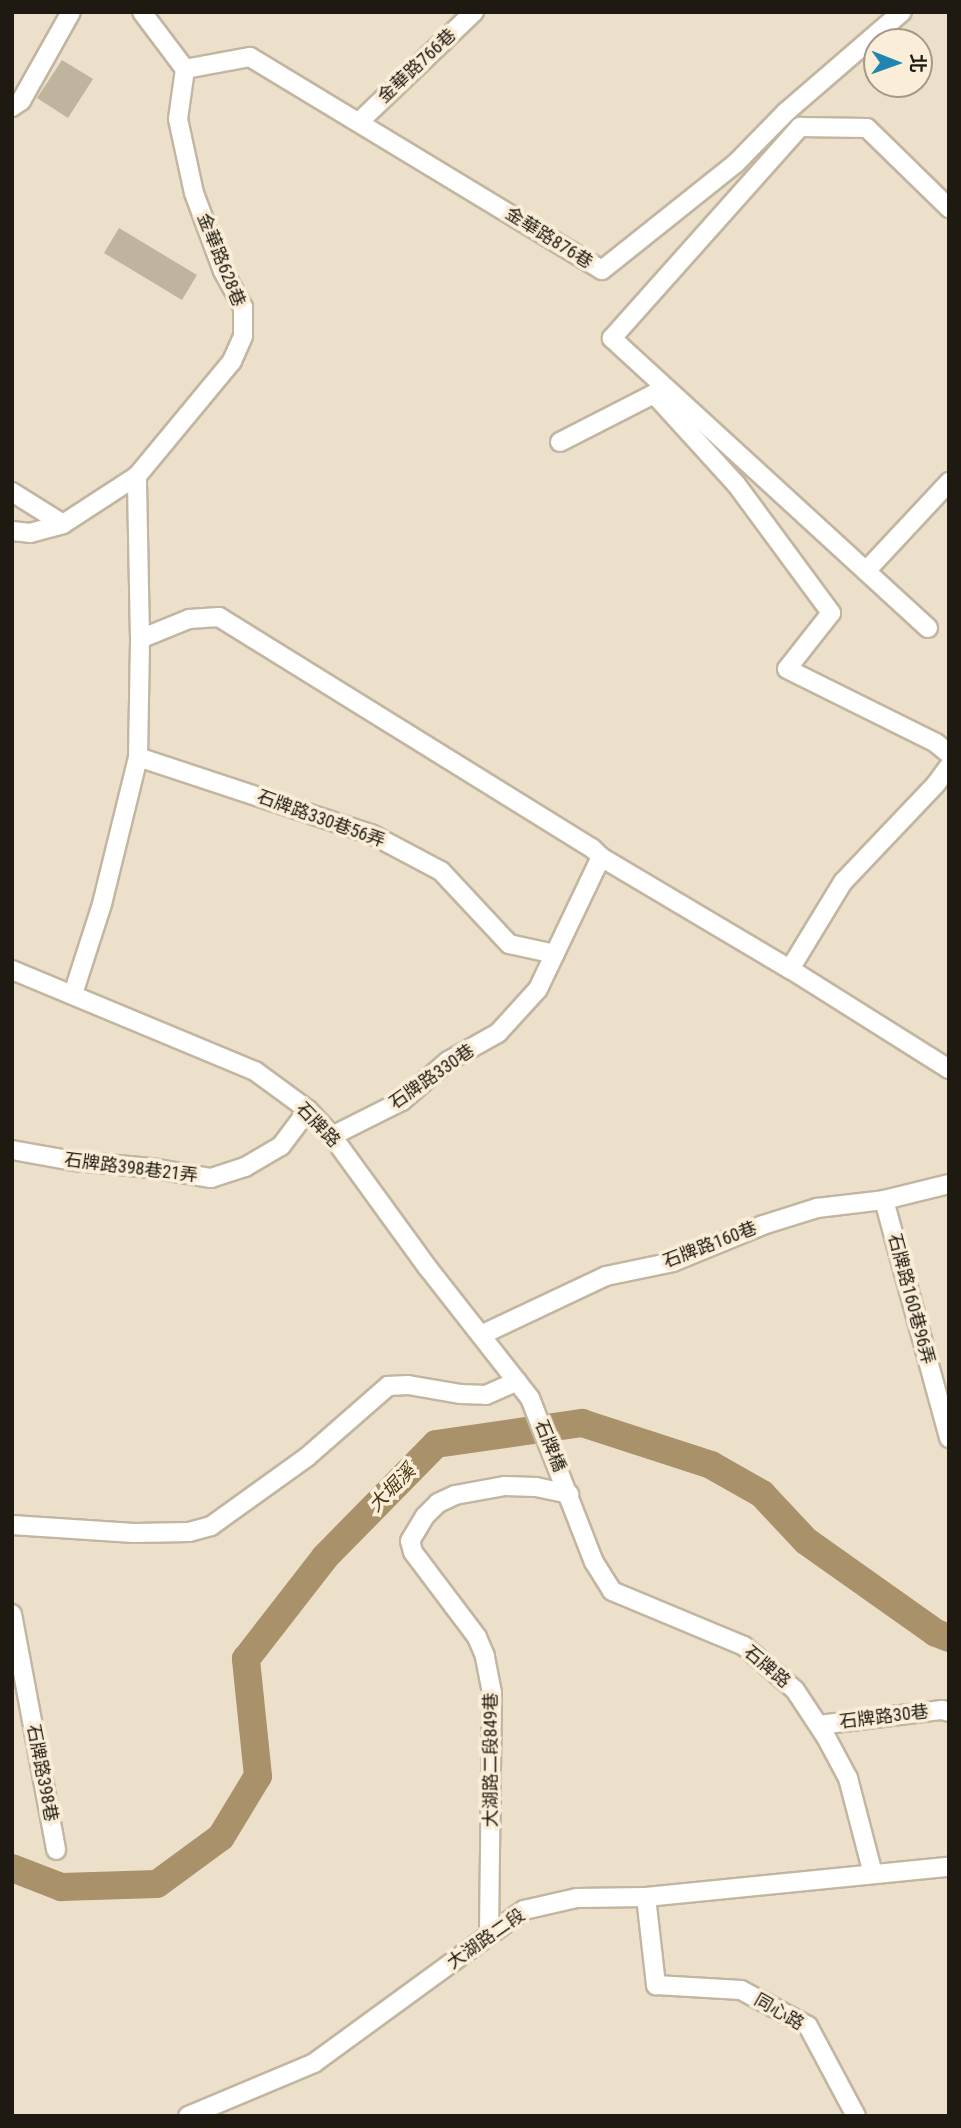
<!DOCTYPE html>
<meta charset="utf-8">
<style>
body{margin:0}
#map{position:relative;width:961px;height:2128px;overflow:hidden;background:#ede0cb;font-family:"Roboto Condensed","Noto Sans TC",sans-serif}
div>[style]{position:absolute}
.river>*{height:28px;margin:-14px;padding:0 14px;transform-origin:14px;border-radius:14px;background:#a99169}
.building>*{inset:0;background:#c0b49f}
.roads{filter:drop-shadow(2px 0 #c2b6a1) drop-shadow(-2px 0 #c2b6a1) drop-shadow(0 2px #c2b6a1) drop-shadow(0 -2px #c2b6a1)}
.minor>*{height:18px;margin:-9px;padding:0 9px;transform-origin:9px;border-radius:9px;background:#fff}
span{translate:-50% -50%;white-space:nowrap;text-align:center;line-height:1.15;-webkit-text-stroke:7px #fbeed8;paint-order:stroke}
.street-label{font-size:18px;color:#1e1911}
.water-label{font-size:19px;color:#463412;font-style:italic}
.frame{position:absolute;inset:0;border:14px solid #1e1911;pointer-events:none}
.north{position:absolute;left:863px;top:28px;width:70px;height:70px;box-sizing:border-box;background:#fbeed8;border:2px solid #a39988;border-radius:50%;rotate:91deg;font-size:19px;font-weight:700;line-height:28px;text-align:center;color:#1e1911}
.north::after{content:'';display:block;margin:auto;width:24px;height:32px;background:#2086af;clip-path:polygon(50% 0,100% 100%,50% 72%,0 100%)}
</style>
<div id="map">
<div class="river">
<i style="left:12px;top:1868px;width:53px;rotate:21.2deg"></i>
<i style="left:61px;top:1887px;width:96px;rotate:-1.8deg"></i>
<i style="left:157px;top:1884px;width:79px;rotate:-36.3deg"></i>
<i style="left:221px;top:1837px;width:71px;rotate:-58.8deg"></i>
<i style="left:258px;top:1776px;width:118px;rotate:-95.9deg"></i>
<i style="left:246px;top:1659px;width:129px;rotate:-52.2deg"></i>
<i style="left:325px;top:1557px;width:158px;rotate:-45.5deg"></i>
<i style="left:436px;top:1444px;width:148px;rotate:-8.2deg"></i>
<i style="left:582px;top:1423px;width:136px;rotate:18deg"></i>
<i style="left:711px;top:1465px;width:59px;rotate:29.6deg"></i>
<i style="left:762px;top:1494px;width:64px;rotate:46.9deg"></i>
<i style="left:806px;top:1541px;width:159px;rotate:35.3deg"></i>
<i style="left:936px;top:1633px;width:14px;rotate:21deg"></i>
</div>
<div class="building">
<i style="clip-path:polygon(62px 60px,93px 79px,68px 118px,37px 98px)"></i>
<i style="clip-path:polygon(119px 228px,197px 275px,182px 300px,104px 253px)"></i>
</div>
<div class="roads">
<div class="minor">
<i style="left:185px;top:69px;width:66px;rotate:-10.5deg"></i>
<i style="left:250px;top:57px;width:411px;rotate:31.2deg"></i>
<i style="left:602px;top:270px;width:171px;rotate:-38.6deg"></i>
<i style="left:736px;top:163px;width:71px;rotate:-45.6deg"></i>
<i style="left:786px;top:112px;width:153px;rotate:-40.8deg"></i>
<i style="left:12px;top:107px;width:11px;rotate:-34deg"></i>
<i style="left:21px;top:101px;width:102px;rotate:-60.7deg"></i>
<i style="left:360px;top:121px;width:158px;rotate:-43.7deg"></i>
<i style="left:560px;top:442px;width:106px;rotate:-27.1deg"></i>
<i style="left:654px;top:394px;width:122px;rotate:47.7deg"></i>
<i style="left:736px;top:484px;width:160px;rotate:53.6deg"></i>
<i style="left:831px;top:613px;width:71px;rotate:128.2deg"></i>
<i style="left:787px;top:669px;width:166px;rotate:26.4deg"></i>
<i style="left:936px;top:743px;width:17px;rotate:40deg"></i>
<i style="left:12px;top:492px;width:60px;rotate:32.1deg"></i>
<i style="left:12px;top:531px;width:18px;rotate:6deg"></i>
<i style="left:30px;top:533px;width:34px;rotate:-15deg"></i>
<i style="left:63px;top:524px;width:88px;rotate:-33deg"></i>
<i style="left:137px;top:476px;width:149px;rotate:-50.4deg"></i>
<i style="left:232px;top:361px;width:27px;rotate:-66deg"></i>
<i style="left:243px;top:336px;width:29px;rotate:-90deg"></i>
<i style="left:243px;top:307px;width:41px;rotate:-119.1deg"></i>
<i style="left:223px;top:271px;width:83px;rotate:-110.4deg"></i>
<i style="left:194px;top:193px;width:76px;rotate:-102.2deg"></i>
<i style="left:178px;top:119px;width:50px;rotate:-82deg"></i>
<i style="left:185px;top:69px;width:71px;rotate:-127deg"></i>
<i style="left:866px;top:571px;width:122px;rotate:-47deg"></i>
<i style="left:928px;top:628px;width:429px;rotate:-137.5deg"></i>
<i style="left:612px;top:338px;width:283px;rotate:-48.3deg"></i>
<i style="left:800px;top:127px;width:67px;rotate:0.9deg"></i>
<i style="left:867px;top:128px;width:115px;rotate:44.3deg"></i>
<i style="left:140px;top:639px;width:53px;rotate:-22.2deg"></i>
<i style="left:189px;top:619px;width:30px;rotate:-4deg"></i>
<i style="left:219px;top:617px;width:439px;rotate:31.8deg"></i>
<i style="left:592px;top:848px;width:13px;rotate:45deg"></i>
<i style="left:601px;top:857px;width:220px;rotate:30.7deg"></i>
<i style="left:790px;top:969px;width:188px;rotate:32.2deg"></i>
<i style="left:138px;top:757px;width:245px;rotate:18.3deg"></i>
<i style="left:371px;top:834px;width:79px;rotate:27.9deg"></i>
<i style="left:441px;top:871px;width:100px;rotate:47deg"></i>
<i style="left:509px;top:944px;width:47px;rotate:12.3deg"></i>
<i style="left:790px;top:969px;width:102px;rotate:-58.7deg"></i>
<i style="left:843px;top:882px;width:135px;rotate:-46.5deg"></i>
<i style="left:936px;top:784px;width:22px;rotate:-54deg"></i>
<i style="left:12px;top:970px;width:263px;rotate:22.6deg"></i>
<i style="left:255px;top:1071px;width:66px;rotate:36.3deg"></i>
<i style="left:308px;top:1110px;width:35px;rotate:47deg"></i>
<i style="left:332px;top:1136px;width:163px;rotate:54deg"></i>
<i style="left:428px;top:1268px;width:165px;rotate:51.9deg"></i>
<i style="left:530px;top:1398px;width:176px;rotate:68.7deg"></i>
<i style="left:594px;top:1562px;width:34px;rotate:58deg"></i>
<i style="left:612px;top:1591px;width:143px;rotate:22.6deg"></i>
<i style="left:744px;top:1646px;width:67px;rotate:40.8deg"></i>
<i style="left:795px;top:1690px;width:56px;rotate:56.6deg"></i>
<i style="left:826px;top:1737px;width:47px;rotate:61.8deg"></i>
<i style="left:848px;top:1778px;width:99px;rotate:75.4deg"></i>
<i style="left:73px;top:994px;width:95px;rotate:-72.1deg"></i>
<i style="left:102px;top:904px;width:151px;rotate:-76.2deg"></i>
<i style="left:138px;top:757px;width:118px;rotate:-89deg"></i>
<i style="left:140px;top:639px;width:163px;rotate:-91.1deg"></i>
<i style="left:332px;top:1136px;width:78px;rotate:-26.6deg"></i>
<i style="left:402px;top:1101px;width:61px;rotate:-41deg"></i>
<i style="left:448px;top:1061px;width:57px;rotate:-29.2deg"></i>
<i style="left:498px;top:1033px;width:59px;rotate:-47.7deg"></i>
<i style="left:538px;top:989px;width:146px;rotate:-64.5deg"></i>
<i style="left:12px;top:1150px;width:63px;rotate:10.1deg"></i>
<i style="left:74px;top:1161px;width:77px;rotate:5.2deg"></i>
<i style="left:151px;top:1168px;width:61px;rotate:9.5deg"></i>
<i style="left:211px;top:1178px;width:36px;rotate:-18deg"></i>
<i style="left:245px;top:1167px;width:42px;rotate:-30.3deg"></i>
<i style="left:281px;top:1146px;width:45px;rotate:-53.1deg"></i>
<i style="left:884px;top:1200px;width:247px;rotate:74.7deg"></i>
<i style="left:481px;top:1335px;width:138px;rotate:-25.3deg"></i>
<i style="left:606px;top:1276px;width:68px;rotate:-11.8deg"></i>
<i style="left:673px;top:1262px;width:97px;rotate:-22.3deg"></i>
<i style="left:763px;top:1225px;width:57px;rotate:-17.5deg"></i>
<i style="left:817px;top:1208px;width:67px;rotate:-6.8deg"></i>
<i style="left:884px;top:1200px;width:67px;rotate:-13.8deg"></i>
<i style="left:12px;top:1525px;width:122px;rotate:3.8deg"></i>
<i style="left:134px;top:1533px;width:55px;rotate:-1deg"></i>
<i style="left:189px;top:1532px;width:23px;rotate:-15deg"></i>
<i style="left:211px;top:1526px;width:118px;rotate:-35.7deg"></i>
<i style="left:307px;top:1457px;width:108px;rotate:-41.2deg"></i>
<i style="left:388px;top:1386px;width:20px;rotate:-3deg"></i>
<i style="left:408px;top:1385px;width:54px;rotate:9.6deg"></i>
<i style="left:461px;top:1394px;width:25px;rotate:2deg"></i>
<i style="left:486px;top:1395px;width:34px;rotate:-24deg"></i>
<i style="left:12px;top:1614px;width:240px;rotate:79.4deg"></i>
<i style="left:819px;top:1725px;width:124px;rotate:-7deg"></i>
<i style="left:942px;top:1710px;width:7px;rotate:16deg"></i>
<i style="left:646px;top:1897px;width:89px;rotate:83.5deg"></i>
<i style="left:656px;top:1985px;width:85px;rotate:3.4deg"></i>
<i style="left:741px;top:1990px;width:76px;rotate:28.2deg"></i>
<i style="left:808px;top:2026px;width:102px;rotate:61.9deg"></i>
<i style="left:489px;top:1933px;width:240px;rotate:-89.3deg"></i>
<i style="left:492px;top:1693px;width:38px;rotate:-101deg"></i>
<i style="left:485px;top:1656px;width:21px;rotate:-113deg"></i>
<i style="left:477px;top:1637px;width:106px;rotate:-127deg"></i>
<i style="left:413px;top:1552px;width:11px;rotate:-105deg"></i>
<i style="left:410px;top:1541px;width:29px;rotate:-59deg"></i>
<i style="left:425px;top:1516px;width:18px;rotate:-45deg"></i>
<i style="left:438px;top:1503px;width:19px;rotate:-25deg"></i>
<i style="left:455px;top:1495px;width:51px;rotate:-10.2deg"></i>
<i style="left:505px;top:1486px;width:31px;rotate:2deg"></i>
<i style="left:536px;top:1487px;width:34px;rotate:12deg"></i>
<i style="left:188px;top:2116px;width:137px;rotate:-22.8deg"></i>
<i style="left:314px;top:2063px;width:260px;rotate:-36.1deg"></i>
<i style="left:524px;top:1910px;width:54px;rotate:-12.8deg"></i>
<i style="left:577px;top:1898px;width:69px;rotate:-0.8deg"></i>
<i style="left:646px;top:1897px;width:304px;rotate:-5.7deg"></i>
</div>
</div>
<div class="street-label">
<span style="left:417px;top:66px;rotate:-43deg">金華路766巷</span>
<span style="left:549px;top:238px;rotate:32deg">金華路876巷</span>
<span style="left:221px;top:260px;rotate:68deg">金華路628巷</span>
<span style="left:321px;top:819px;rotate:20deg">石牌路330巷56弄</span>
<span style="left:432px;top:1077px;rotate:-35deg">石牌路330巷</span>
<span style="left:318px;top:1125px;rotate:46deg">石牌路</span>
<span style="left:131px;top:1168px;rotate:7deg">石牌路398巷21弄</span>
<span style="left:710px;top:1245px;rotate:-21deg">石牌路160巷</span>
<span style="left:911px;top:1299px;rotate:75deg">石牌路160巷96弄</span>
<span style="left:550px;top:1446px;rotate:68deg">石牌橋</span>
<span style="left:767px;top:1667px;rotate:40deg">石牌路</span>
<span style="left:884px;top:1717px;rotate:-7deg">石牌路30巷</span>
<span style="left:491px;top:1760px;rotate:-90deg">大湖路二段849巷</span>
<span style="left:42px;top:1773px;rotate:79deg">石牌路398巷</span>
<span style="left:486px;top:1939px;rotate:-35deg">大湖路二段</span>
<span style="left:779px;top:2012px;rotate:30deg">同心路</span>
</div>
<div class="water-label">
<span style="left:392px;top:1488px;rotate:-46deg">大堀溪</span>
</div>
<div class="frame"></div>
<div class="north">北</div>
</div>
